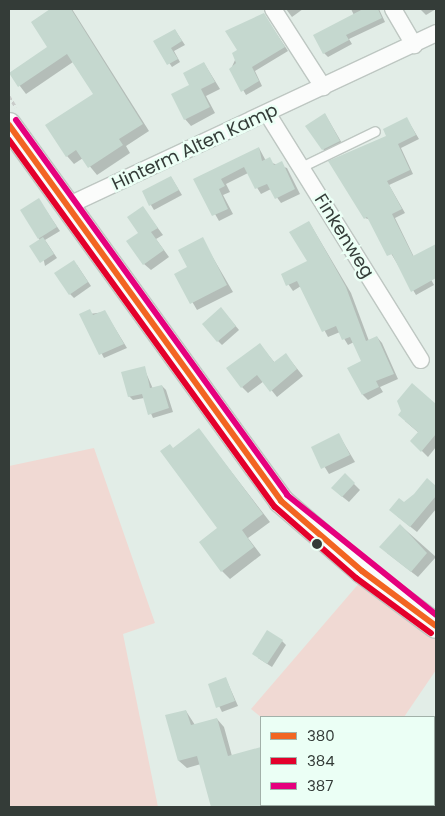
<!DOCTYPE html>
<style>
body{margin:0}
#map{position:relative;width:445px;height:816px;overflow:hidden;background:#e2ede7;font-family:Poppins,sans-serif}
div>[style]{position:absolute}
.green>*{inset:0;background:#f0d9d3}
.shadow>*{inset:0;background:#0003}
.building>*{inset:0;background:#c5d8cf}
.path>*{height:3px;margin-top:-1.5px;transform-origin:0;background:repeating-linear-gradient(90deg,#c9ccca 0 4px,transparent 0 6.5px)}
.roads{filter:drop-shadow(1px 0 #bec7c2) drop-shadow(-1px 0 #bec7c2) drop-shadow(0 1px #bec7c2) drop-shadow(0 -1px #bec7c2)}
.lane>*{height:9px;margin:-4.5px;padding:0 4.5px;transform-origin:4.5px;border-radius:4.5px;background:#fbfcfb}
.street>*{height:16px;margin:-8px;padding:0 8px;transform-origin:8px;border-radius:8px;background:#fbfcfb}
.secondary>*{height:24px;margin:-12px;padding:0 12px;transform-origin:12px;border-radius:12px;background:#fbfcfb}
.bus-1>*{height:6px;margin:-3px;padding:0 3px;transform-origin:3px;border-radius:3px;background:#f26522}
.bus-2>*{height:6px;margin:-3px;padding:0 3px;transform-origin:3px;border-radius:3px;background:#e4002b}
.bus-3>*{height:6px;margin:-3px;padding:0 3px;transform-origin:3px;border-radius:3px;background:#e5007d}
.dots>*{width:14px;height:14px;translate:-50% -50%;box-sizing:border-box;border:2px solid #ebfff5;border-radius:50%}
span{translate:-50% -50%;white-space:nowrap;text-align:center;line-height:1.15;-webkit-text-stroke:5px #ebfff5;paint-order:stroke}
.street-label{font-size:18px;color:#343c38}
.frame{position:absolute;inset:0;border:10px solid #343c38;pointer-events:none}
.legend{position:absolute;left:260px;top:716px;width:175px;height:90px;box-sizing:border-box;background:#ebfff5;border:1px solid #a2b1a9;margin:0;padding:6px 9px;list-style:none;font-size:15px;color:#343c38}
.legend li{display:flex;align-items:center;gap:10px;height:25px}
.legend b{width:25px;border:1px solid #a2b1a9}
</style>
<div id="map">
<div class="green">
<i style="clip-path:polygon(94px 448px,155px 623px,123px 634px,158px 807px,9px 807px,9px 466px)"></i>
<i style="clip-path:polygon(361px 581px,436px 640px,436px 670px,404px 717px,261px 717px,251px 709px)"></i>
<i style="clip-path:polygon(434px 767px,436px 807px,354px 807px,434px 805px)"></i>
</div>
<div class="shadow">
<i style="clip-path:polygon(52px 9px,72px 9px,149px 131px,126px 146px,130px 153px,97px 175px,83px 158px,74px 164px,67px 156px,95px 94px,73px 62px,26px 94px,10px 73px,49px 47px,32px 22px)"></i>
<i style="clip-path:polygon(286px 9px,303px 9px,292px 17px)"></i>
<i style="clip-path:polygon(351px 9px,379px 9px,385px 22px,349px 39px,352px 44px,328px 57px,324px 53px,354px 15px)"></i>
<i style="clip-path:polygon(420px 9px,436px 9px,426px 15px)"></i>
<i style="clip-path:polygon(264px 15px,288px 51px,255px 71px,262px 86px,246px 95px,231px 69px,239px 51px,227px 32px)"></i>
<i style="clip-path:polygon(175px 30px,185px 45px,174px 51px,180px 62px,172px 67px,155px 42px)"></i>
<i style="clip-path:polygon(204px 63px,220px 89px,206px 96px,215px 113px,191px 126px,185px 119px,191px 85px)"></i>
<i style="clip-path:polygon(325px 114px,343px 145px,327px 153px,323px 149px)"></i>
<i style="clip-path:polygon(407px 119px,419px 139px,401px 148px,413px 174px,389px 185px,405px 213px,395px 218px,414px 257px,436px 246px,436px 267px,427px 272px,434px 285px,416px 295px,371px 220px,365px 218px,388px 137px)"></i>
<i style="clip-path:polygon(259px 148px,266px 161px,287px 168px,300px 194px,281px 203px,271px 189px,261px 194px,248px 173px,226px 184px,230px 192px,223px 195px,233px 214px,219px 221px,195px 179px)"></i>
<i style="clip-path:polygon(171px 177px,182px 195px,154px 210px,143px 192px)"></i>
<i style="clip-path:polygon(39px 200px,60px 231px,45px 240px,57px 258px,45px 266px,39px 238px)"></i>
<i style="clip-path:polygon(143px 208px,163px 235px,156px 239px,169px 257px,151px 270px,144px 264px,139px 233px)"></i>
<i style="clip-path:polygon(309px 222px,351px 293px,369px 341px,377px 337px,382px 343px,398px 379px,380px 387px,383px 392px,368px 400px,363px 395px,363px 362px,354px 342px,348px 345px,340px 332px,328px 337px,301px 286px,293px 291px,282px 275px,308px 262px)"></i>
<i style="clip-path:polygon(202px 239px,233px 292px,197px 310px,176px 274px,189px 268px)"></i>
<i style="clip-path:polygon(77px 265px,91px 286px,74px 298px,70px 294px)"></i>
<i style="clip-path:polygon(105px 312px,127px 348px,104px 358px,81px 315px)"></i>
<i style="clip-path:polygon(225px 313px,239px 330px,222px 345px,218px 341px)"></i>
<i style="clip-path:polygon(260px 345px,275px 363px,291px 361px,303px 376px,277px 397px,264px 381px,248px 393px,242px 387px)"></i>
<i style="clip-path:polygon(144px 368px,153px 389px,162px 386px,166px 390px,173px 412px,153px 418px,144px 398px,133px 400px,129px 396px)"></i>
<i style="clip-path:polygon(416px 389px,436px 406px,436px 447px,428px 457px,418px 447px,419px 433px,405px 421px)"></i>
<i style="clip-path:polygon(199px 430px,270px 522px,248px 538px,261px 555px,230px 579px,222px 571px,219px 528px,174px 449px)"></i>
<i style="clip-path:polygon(339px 435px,355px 462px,329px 474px,313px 448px)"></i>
<i style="clip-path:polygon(345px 475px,360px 490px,349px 502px,339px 494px)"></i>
<i style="clip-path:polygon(427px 480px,436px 488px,436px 509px,417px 532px,397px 516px)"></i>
<i style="clip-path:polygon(400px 525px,436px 557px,418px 577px,387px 553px)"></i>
<i style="clip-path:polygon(282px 641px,286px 645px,272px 667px,258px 658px)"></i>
<i style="clip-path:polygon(226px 679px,238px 706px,222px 712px,209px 685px)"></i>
<i style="clip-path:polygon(186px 711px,195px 725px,217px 719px,224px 727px,232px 756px,261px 748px,261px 805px,296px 807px,212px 807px,201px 764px,187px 768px,179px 761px)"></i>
</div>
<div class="building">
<i style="clip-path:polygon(50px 9px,71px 9px,143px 124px,119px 139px,123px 145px,88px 168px,76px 150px,66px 157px,45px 125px,93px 94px,67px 54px,18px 87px,9px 73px,47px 47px,31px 22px)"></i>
<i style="clip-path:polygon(363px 9px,378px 9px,382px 18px,346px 35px,349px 40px,323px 54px,313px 35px)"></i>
<i style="clip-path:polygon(264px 13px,285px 47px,252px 67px,259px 81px,241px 92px,229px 69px,236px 63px,232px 53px,237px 50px,225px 31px)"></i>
<i style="clip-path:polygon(175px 29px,182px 41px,171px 48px,178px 59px,167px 65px,153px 41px)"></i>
<i style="clip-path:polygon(204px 62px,215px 82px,201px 89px,210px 107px,184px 120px,171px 94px,189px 85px,183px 73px)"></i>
<i style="clip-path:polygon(325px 113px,340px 141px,322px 150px,305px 126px)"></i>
<i style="clip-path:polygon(407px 117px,416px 135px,398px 144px,410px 170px,387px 181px,402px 209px,392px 214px,413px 256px,436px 244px,436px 278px,411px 292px,392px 254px,387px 256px,367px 217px,364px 219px,328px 161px,386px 136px,383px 129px)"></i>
<i style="clip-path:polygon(259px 147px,262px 161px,270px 157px,274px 165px,282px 161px,295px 189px,275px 199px,267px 184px,255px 189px,244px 167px,221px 179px,225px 186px,219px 189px,228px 209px,212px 216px,193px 179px)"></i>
<i style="clip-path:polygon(171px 176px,179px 190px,149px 206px,142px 191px)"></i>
<i style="clip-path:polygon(39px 198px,57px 227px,38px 239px,20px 210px)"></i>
<i style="clip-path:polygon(143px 206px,158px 228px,151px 232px,164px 250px,143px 265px,126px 241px,138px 233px,127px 217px)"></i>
<i style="clip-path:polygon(309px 221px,346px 287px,366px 341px,377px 336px,394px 374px,376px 381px,379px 387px,362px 395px,347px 368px,361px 361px,350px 337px,342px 340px,336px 326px,322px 332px,297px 281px,286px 286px,281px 274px,307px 261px,289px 232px)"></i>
<i style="clip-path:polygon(43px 237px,54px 254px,40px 263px,29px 246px)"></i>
<i style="clip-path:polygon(203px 237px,227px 285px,190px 304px,174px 274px,187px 267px,178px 250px)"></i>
<i style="clip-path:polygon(74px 260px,88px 282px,69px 295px,54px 273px)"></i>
<i style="clip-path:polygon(221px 307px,236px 326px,217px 342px,202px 324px)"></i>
<i style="clip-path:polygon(90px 309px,93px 315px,105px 310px,124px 344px,99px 355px,79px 314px)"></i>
<i style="clip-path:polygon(260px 343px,274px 362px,286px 353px,297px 369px,270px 392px,257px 375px,241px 388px,226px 368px)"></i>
<i style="clip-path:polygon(145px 366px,150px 388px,162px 385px,169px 408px,148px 415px,142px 394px,128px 397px,121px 372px)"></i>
<i style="clip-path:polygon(412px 383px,436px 404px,436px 434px,421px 452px,410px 441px,418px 432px,398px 415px,401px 411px,397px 401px)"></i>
<i style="clip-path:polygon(199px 428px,263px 514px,242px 530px,254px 547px,221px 572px,199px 542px,217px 528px,160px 451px,170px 444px,173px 448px)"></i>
<i style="clip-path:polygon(339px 433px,350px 455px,321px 469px,311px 447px)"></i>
<i style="clip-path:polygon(345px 473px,355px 483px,342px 497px,331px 488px)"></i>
<i style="clip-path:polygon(427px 478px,436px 486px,436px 496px,410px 527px,389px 510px,399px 498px,404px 502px,414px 494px)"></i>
<i style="clip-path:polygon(400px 524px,427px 553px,411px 572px,379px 547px)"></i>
<i style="clip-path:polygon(267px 630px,283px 640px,267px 664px,252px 654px)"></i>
<i style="clip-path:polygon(226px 677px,235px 701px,216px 708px,208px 684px)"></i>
<i style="clip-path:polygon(186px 710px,191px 725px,217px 718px,228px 756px,261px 747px,261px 807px,211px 807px,197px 756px,178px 761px,165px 715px)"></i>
</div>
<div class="path">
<i style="left:9px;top:96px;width:13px;rotate:58deg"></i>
</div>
<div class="roads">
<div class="lane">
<i style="left:301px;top:167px;width:82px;rotate:-25.9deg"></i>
</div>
<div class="street">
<i style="left:273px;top:9px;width:93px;rotate:57.3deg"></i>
<i style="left:393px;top:9px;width:42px;rotate:59.7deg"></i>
<i style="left:267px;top:113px;width:291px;rotate:58.1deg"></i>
<i style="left:67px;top:206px;width:408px;rotate:-25.1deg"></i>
</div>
<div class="secondary">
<i style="left:9px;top:125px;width:464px;rotate:54.1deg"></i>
<i style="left:281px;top:501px;width:107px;rotate:40.8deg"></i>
<i style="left:362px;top:571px;width:92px;rotate:36.6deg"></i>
</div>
</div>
<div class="bus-1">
<i style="left:9px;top:125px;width:464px;rotate:54.1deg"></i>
<i style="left:281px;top:501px;width:107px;rotate:40.8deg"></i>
<i style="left:362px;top:571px;width:92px;rotate:36.6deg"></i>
</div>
<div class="bus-2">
<i style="left:9px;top:140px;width:453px;rotate:54.1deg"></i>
<i style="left:275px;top:507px;width:108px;rotate:41.2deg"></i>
<i style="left:356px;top:578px;width:93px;rotate:36.3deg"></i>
</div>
<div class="bus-3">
<i style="left:16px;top:120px;width:463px;rotate:54.1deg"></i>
<i style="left:287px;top:495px;width:191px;rotate:38.8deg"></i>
</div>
<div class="dots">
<i style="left:317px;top:544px;background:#343c38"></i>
</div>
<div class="street-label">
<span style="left:195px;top:147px;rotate:-25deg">Hinterm Alten Kamp</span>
<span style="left:344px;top:236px;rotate:58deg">Finkenweg</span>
</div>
<div class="frame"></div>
<ul class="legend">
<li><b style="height:6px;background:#f26522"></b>380</li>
<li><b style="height:6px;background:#e4002b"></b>384</li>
<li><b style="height:6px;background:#e5007d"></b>387</li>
</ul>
</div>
